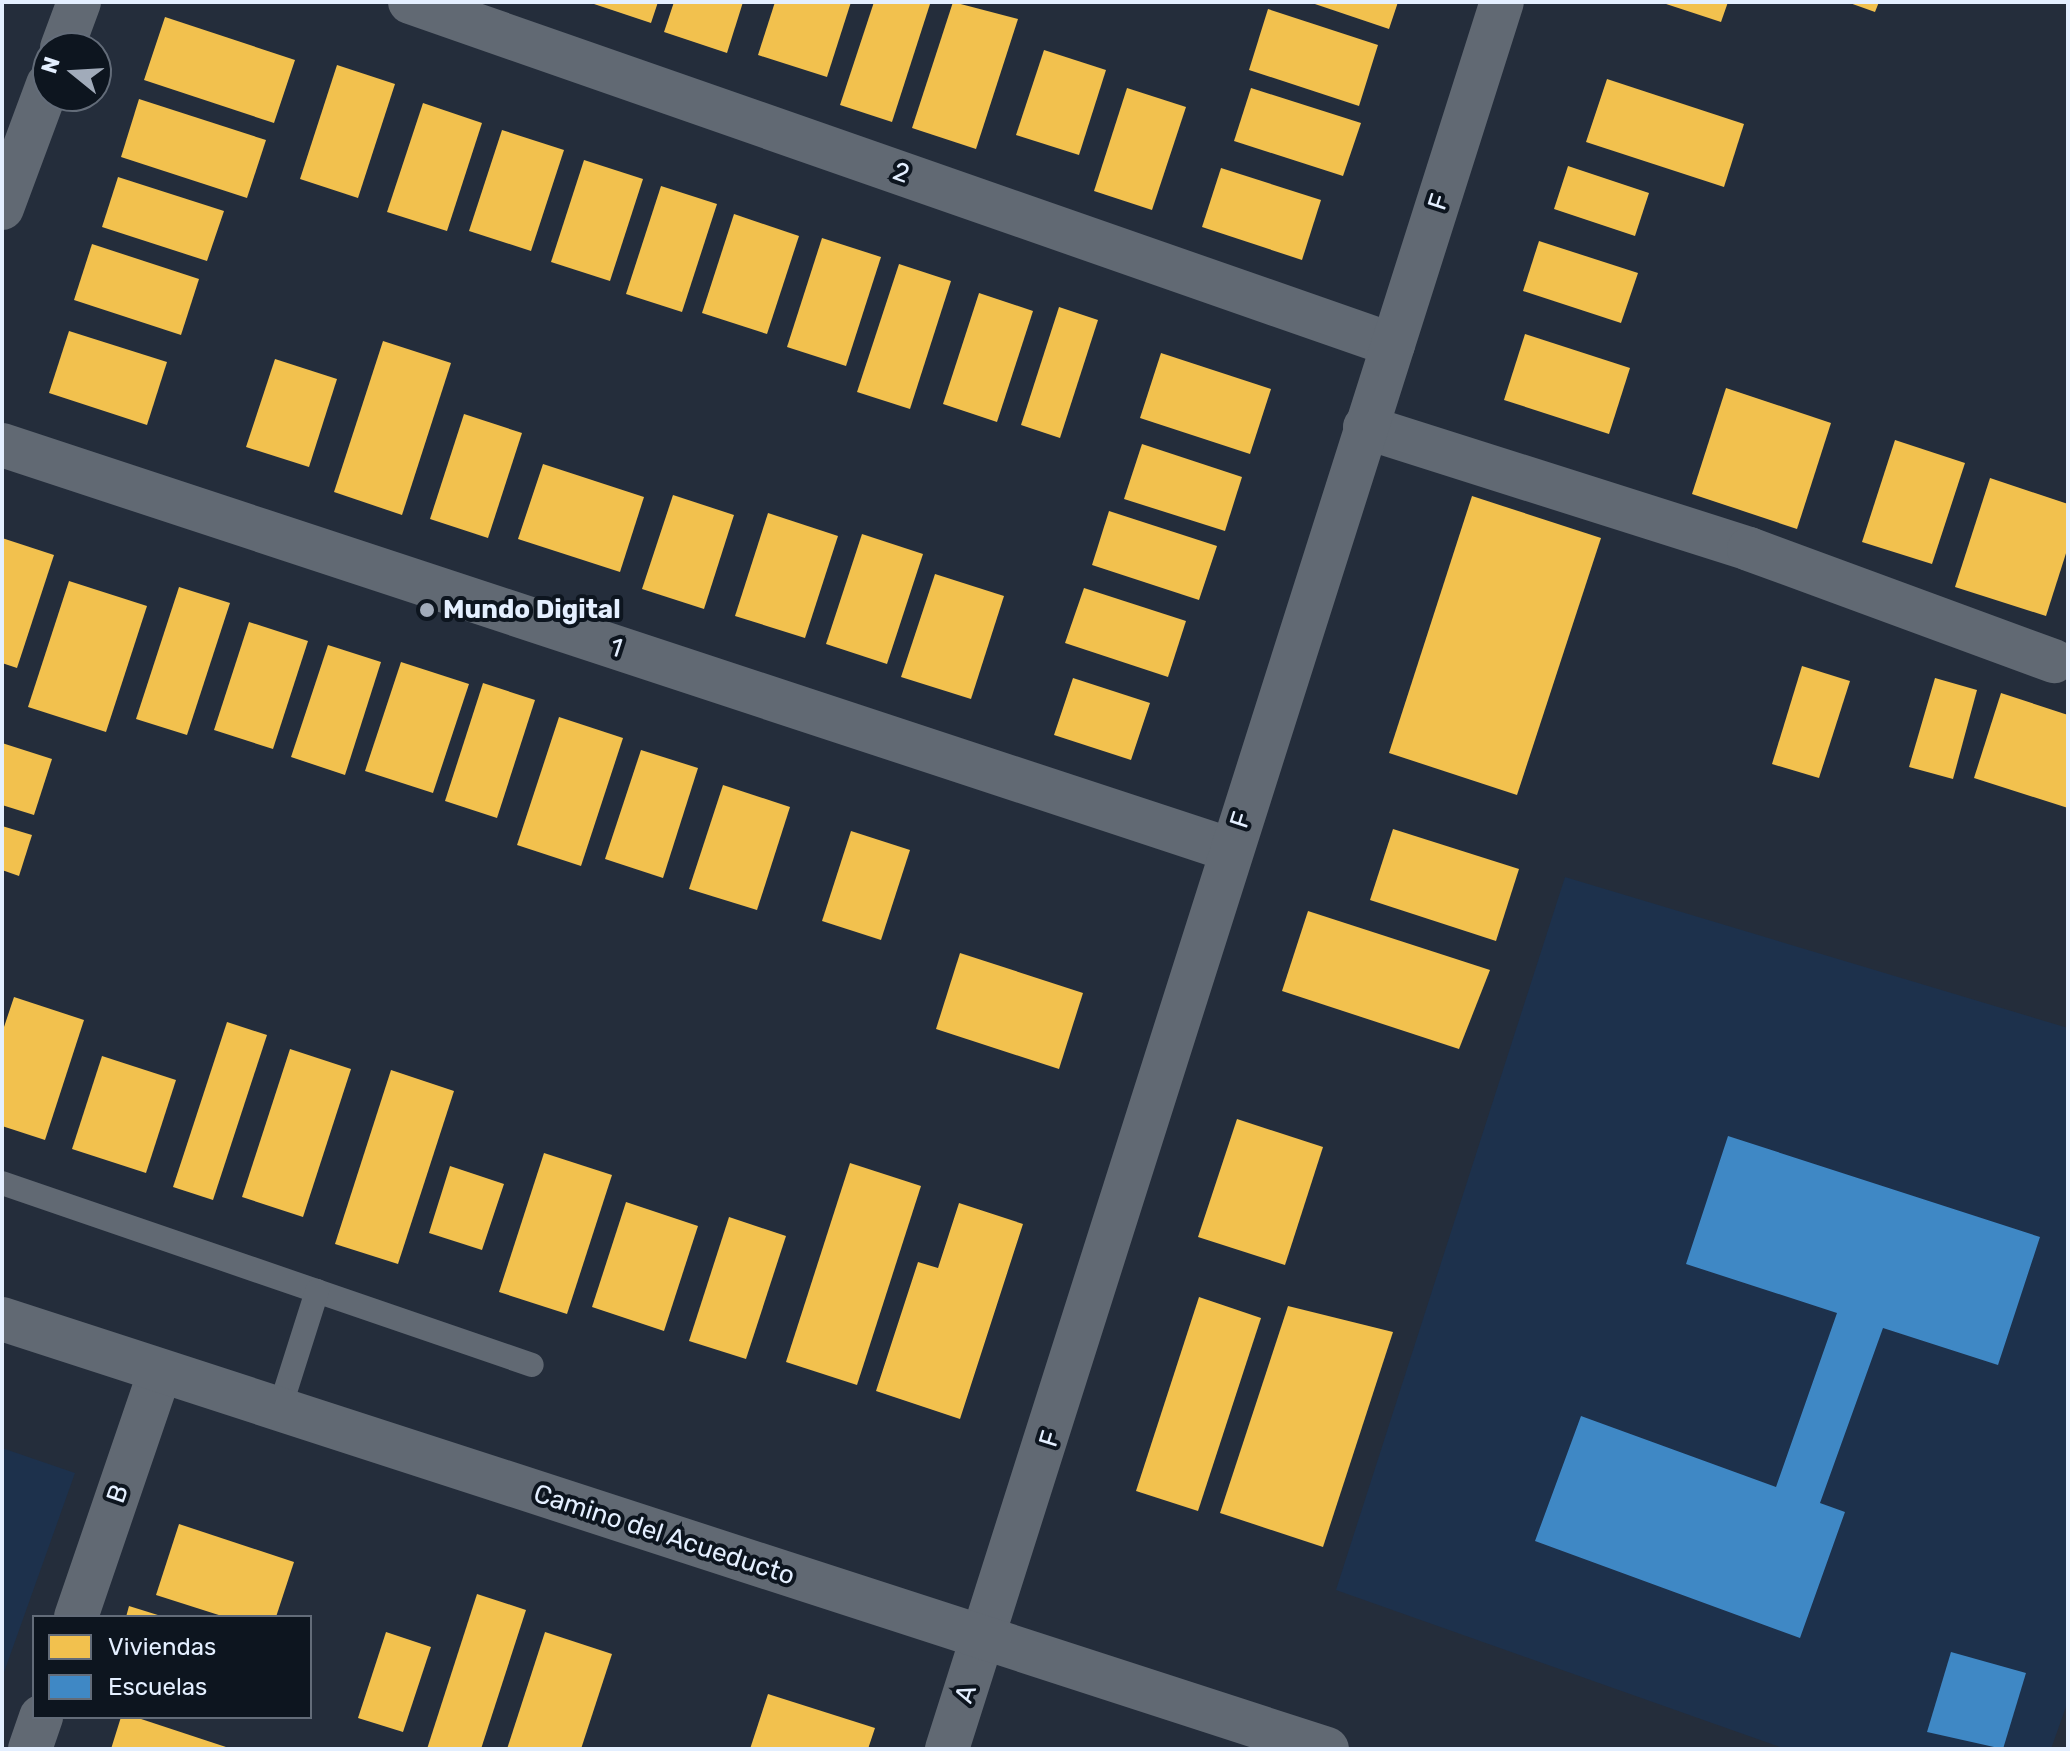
<!DOCTYPE html>
<style>
body{margin:0}
#map{position:relative;width:2070px;height:1751px;overflow:hidden;background:#242d3b;font-family:Rubik,sans-serif}
div>[style]{position:absolute}
.built>*{inset:0;background:#1d314c}
.homes>*{inset:0;background:#f2c14e}
.schools>*{inset:0;background:#3f88c5}
.lane>*{height:24px;margin:-12px;padding:0 12px;transform-origin:12px;border-radius:12px;background:#616973}
.street>*{height:44px;margin:-22px;padding:0 22px;transform-origin:22px;border-radius:22px;background:#616973}
.secondary>*{height:44px;margin:-22px;padding:0 22px;transform-origin:22px;border-radius:22px;background:#616973}
.dots>*{width:22px;height:22px;translate:-50% -50%;box-sizing:border-box;border:4px solid #0d151f;border-radius:50%}
span{translate:-50% -50%;white-space:nowrap;text-align:center;line-height:1.15;-webkit-text-stroke:8px #0d151f;paint-order:stroke}
.street-label{font-size:26px;color:#e4efff}
.poi-label{font-size:26px;color:#e4efff;font-weight:700}
.left{translate:0 -50%;text-align:left}
.frame{position:absolute;inset:0;border:4px solid #e4efff;pointer-events:none}
.legend{position:absolute;left:32px;top:1615px;width:280px;height:104px;box-sizing:border-box;background:#0d151f;border:2px solid #636c79;margin:0;padding:10px 14px;list-style:none;font-size:24px;color:#e4efff}
.legend li{display:flex;align-items:center;gap:16px;height:40px}
.legend b{width:40px;border:2px solid #636c79}
.north{position:absolute;left:32px;top:32px;width:80px;height:80px;box-sizing:border-box;background:#0d151f;border:2px solid #636c79;border-radius:50%;rotate:288deg;font-size:22px;font-weight:700;line-height:32px;text-align:center;color:#e4efff}
.north::after{content:'';display:block;margin:auto;width:28px;height:36px;background:#a1abba;clip-path:polygon(50% 0,100% 100%,50% 72%,0 100%)}
</style>
<div id="map">
<div class="built">
<i style="clip-path:polygon(1565px 877px,2068px 1028px,2068px 1701px,2051px 1749px,1786px 1749px,1336px 1590px)"></i>
<i style="clip-path:polygon(2px 1448px,75px 1473px,2px 1678px)"></i>
</div>
<div class="homes">
<i style="clip-path:polygon(588px 2px,658px 2px,651px 23px)"></i>
<i style="clip-path:polygon(674px 2px,743px 2px,727px 53px,664px 32px)"></i>
<i style="clip-path:polygon(775px 2px,851px 2px,827px 77px,758px 55px)"></i>
<i style="clip-path:polygon(874px 2px,930px 4px,892px 122px,840px 105px)"></i>
<i style="clip-path:polygon(953px 2px,1018px 19px,976px 149px,912px 128px)"></i>
<i style="clip-path:polygon(1309px 2px,1398px 2px,1389px 29px)"></i>
<i style="clip-path:polygon(1660px 2px,1728px 2px,1721px 22px)"></i>
<i style="clip-path:polygon(1847px 2px,1879px 2px,1875px 12px)"></i>
<i style="clip-path:polygon(1268px 9px,1378px 45px,1359px 106px,1249px 70px)"></i>
<i style="clip-path:polygon(165px 17px,295px 60px,274px 123px,144px 80px)"></i>
<i style="clip-path:polygon(1044px 50px,1106px 70px,1079px 155px,1016px 135px)"></i>
<i style="clip-path:polygon(337px 65px,395px 84px,358px 198px,300px 179px)"></i>
<i style="clip-path:polygon(1607px 79px,1744px 124px,1724px 187px,1586px 142px)"></i>
<i style="clip-path:polygon(1127px 88px,1186px 107px,1152px 210px,1094px 191px)"></i>
<i style="clip-path:polygon(1251px 88px,1361px 123px,1343px 176px,1234px 141px)"></i>
<i style="clip-path:polygon(139px 99px,266px 140px,247px 198px,121px 157px)"></i>
<i style="clip-path:polygon(423px 103px,482px 123px,447px 231px,387px 212px)"></i>
<i style="clip-path:polygon(502px 130px,564px 150px,531px 251px,469px 231px)"></i>
<i style="clip-path:polygon(584px 160px,643px 179px,610px 281px,551px 262px)"></i>
<i style="clip-path:polygon(1568px 166px,1649px 193px,1635px 236px,1554px 209px)"></i>
<i style="clip-path:polygon(1221px 168px,1321px 200px,1302px 260px,1202px 227px)"></i>
<i style="clip-path:polygon(118px 177px,224px 211px,207px 261px,102px 227px)"></i>
<i style="clip-path:polygon(661px 186px,717px 204px,682px 312px,626px 294px)"></i>
<i style="clip-path:polygon(734px 214px,799px 236px,767px 334px,702px 313px)"></i>
<i style="clip-path:polygon(822px 238px,881px 257px,846px 366px,787px 347px)"></i>
<i style="clip-path:polygon(1539px 241px,1638px 273px,1621px 323px,1523px 291px)"></i>
<i style="clip-path:polygon(92px 244px,199px 279px,181px 335px,74px 300px)"></i>
<i style="clip-path:polygon(899px 264px,951px 281px,910px 409px,857px 392px)"></i>
<i style="clip-path:polygon(979px 293px,1033px 311px,997px 422px,943px 404px)"></i>
<i style="clip-path:polygon(1059px 307px,1098px 320px,1060px 438px,1021px 425px)"></i>
<i style="clip-path:polygon(69px 331px,167px 362px,147px 425px,49px 393px)"></i>
<i style="clip-path:polygon(1525px 334px,1630px 368px,1609px 434px,1504px 400px)"></i>
<i style="clip-path:polygon(383px 341px,451px 363px,402px 515px,334px 492px)"></i>
<i style="clip-path:polygon(1161px 353px,1271px 389px,1250px 454px,1140px 418px)"></i>
<i style="clip-path:polygon(275px 359px,337px 379px,309px 467px,246px 447px)"></i>
<i style="clip-path:polygon(1726px 388px,1831px 423px,1797px 529px,1692px 494px)"></i>
<i style="clip-path:polygon(464px 414px,522px 433px,488px 538px,430px 519px)"></i>
<i style="clip-path:polygon(1895px 440px,1965px 463px,1932px 564px,1862px 542px)"></i>
<i style="clip-path:polygon(1142px 444px,1242px 477px,1225px 531px,1124px 499px)"></i>
<i style="clip-path:polygon(543px 464px,644px 497px,620px 572px,518px 539px)"></i>
<i style="clip-path:polygon(1990px 478px,2068px 504px,2068px 547px,2046px 616px,1955px 587px)"></i>
<i style="clip-path:polygon(673px 495px,734px 515px,704px 609px,642px 589px)"></i>
<i style="clip-path:polygon(1472px 496px,1601px 538px,1517px 795px,1389px 753px)"></i>
<i style="clip-path:polygon(1109px 511px,1217px 546px,1199px 600px,1092px 565px)"></i>
<i style="clip-path:polygon(768px 513px,838px 536px,805px 638px,735px 616px)"></i>
<i style="clip-path:polygon(862px 534px,923px 554px,887px 664px,826px 644px)"></i>
<i style="clip-path:polygon(2px 538px,54px 555px,17px 668px,2px 663px)"></i>
<i style="clip-path:polygon(935px 574px,1004px 596px,971px 699px,901px 677px)"></i>
<i style="clip-path:polygon(69px 581px,147px 606px,106px 732px,28px 707px)"></i>
<i style="clip-path:polygon(179px 587px,230px 603px,187px 735px,136px 719px)"></i>
<i style="clip-path:polygon(1084px 588px,1186px 621px,1168px 677px,1065px 643px)"></i>
<i style="clip-path:polygon(249px 622px,308px 641px,273px 749px,214px 730px)"></i>
<i style="clip-path:polygon(328px 645px,381px 662px,345px 775px,291px 757px)"></i>
<i style="clip-path:polygon(401px 662px,469px 684px,433px 793px,365px 771px)"></i>
<i style="clip-path:polygon(1802px 666px,1850px 681px,1819px 778px,1772px 764px)"></i>
<i style="clip-path:polygon(1073px 678px,1150px 703px,1131px 760px,1054px 735px)"></i>
<i style="clip-path:polygon(1935px 678px,1977px 690px,1953px 779px,1909px 767px)"></i>
<i style="clip-path:polygon(483px 683px,535px 700px,497px 818px,445px 801px)"></i>
<i style="clip-path:polygon(2001px 693px,2068px 715px,2068px 808px,1974px 778px)"></i>
<i style="clip-path:polygon(559px 717px,623px 738px,581px 866px,517px 845px)"></i>
<i style="clip-path:polygon(2px 743px,52px 759px,34px 815px,2px 805px)"></i>
<i style="clip-path:polygon(641px 750px,698px 768px,663px 878px,605px 859px)"></i>
<i style="clip-path:polygon(723px 785px,790px 807px,757px 910px,689px 889px)"></i>
<i style="clip-path:polygon(2px 826px,32px 835px,19px 876px,2px 870px)"></i>
<i style="clip-path:polygon(1393px 829px,1519px 869px,1496px 941px,1370px 900px)"></i>
<i style="clip-path:polygon(851px 831px,910px 850px,881px 940px,822px 921px)"></i>
<i style="clip-path:polygon(1308px 911px,1490px 970px,1459px 1049px,1282px 991px)"></i>
<i style="clip-path:polygon(960px 953px,1083px 993px,1059px 1069px,936px 1029px)"></i>
<i style="clip-path:polygon(14px 997px,84px 1020px,45px 1140px,2px 1126px,2px 1033px)"></i>
<i style="clip-path:polygon(227px 1022px,267px 1035px,213px 1200px,173px 1187px)"></i>
<i style="clip-path:polygon(290px 1049px,351px 1069px,303px 1217px,242px 1197px)"></i>
<i style="clip-path:polygon(102px 1056px,176px 1080px,146px 1173px,72px 1149px)"></i>
<i style="clip-path:polygon(391px 1070px,454px 1091px,398px 1264px,335px 1244px)"></i>
<i style="clip-path:polygon(1237px 1119px,1323px 1147px,1285px 1265px,1198px 1237px)"></i>
<i style="clip-path:polygon(544px 1153px,612px 1175px,567px 1314px,499px 1292px)"></i>
<i style="clip-path:polygon(850px 1163px,921px 1186px,857px 1385px,786px 1362px)"></i>
<i style="clip-path:polygon(450px 1166px,504px 1184px,482px 1250px,429px 1233px)"></i>
<i style="clip-path:polygon(626px 1202px,698px 1226px,664px 1331px,592px 1307px)"></i>
<i style="clip-path:polygon(959px 1203px,1023px 1224px,960px 1419px,876px 1391px,918px 1262px,938px 1268px)"></i>
<i style="clip-path:polygon(729px 1217px,786px 1236px,746px 1359px,689px 1341px)"></i>
<i style="clip-path:polygon(1199px 1297px,1261px 1318px,1198px 1511px,1136px 1491px)"></i>
<i style="clip-path:polygon(1288px 1306px,1393px 1332px,1323px 1547px,1220px 1513px)"></i>
<i style="clip-path:polygon(179px 1524px,294px 1562px,276px 1617px,225px 1617px,156px 1595px)"></i>
<i style="clip-path:polygon(477px 1594px,526px 1610px,481px 1749px,427px 1749px)"></i>
<i style="clip-path:polygon(129px 1606px,161px 1616px,161px 1617px,126px 1617px)"></i>
<i style="clip-path:polygon(386px 1632px,431px 1647px,403px 1732px,358px 1718px)"></i>
<i style="clip-path:polygon(545px 1632px,612px 1654px,581px 1749px,507px 1749px)"></i>
<i style="clip-path:polygon(768px 1694px,875px 1728px,868px 1749px,750px 1749px)"></i>
<i style="clip-path:polygon(121px 1717px,135px 1717px,232px 1749px,111px 1749px)"></i>
</div>
<div class="schools">
<i style="clip-path:polygon(1728px 1136px,2040px 1237px,1998px 1365px,1883px 1328px,1820px 1503px,1845px 1512px,1800px 1638px,1535px 1541px,1581px 1416px,1776px 1487px,1837px 1313px,1686px 1264px)"></i>
<i style="clip-path:polygon(1951px 1652px,2026px 1673px,2003px 1749px,1927px 1732px)"></i>
</div>
<div class="lane">
<i style="left:2px;top:1183px;width:560px;rotate:18.95deg"></i>
<i style="left:279px;top:1411px;width:126px;rotate:-72.4deg"></i>
</div>
<div class="street">
<i style="left:410px;top:2px;width:1041px;rotate:19.24deg"></i>
<i style="left:62px;top:48px;width:49px;rotate:-69.7deg"></i>
<i style="left:2px;top:208px;width:132px;rotate:-69.6deg"></i>
<i style="left:1365px;top:427px;width:403px;rotate:17.6deg"></i>
<i style="left:1749px;top:549px;width:325px;rotate:20.2deg"></i>
<i style="left:2px;top:445px;width:1294px;rotate:18.24deg"></i>
<i style="left:76px;top:1617px;width:259px;rotate:-71.1deg"></i>
<i style="left:30px;top:1749px;width:34px;rotate:-71deg"></i>
<i style="left:947px;top:1749px;width:1833px;rotate:-72.38deg"></i>
</div>
<div class="secondary">
<i style="left:2px;top:1319px;width:1393px;rotate:17.98deg"></i>
</div>
<div class="dots">
<i style="left:427px;top:610px;background:#a1abba"></i>
</div>
<div class="street-label">
<span style="left:901px;top:173px;rotate:19deg">2</span>
<span style="left:1439px;top:202px;rotate:-72deg">F</span>
<span style="left:616px;top:648px;rotate:18deg">1</span>
<span style="left:1241px;top:820px;rotate:-72deg">F</span>
<span style="left:1050px;top:1439px;rotate:-73deg">F</span>
<span style="left:118px;top:1494px;rotate:-71deg">B</span>
<span style="left:664px;top:1535px;rotate:18deg">Camino del Acueducto</span>
<span style="left:966px;top:1694px;rotate:-71deg">A</span>
</div>
<div class="poi-label">
<span class="left" style="left:443px;top:610px">Mundo Digital</span>
</div>
<div class="frame"></div>
<ul class="legend">
<li><b style="height:22px;background:#f2c14e"></b>Viviendas</li>
<li><b style="height:22px;background:#3f88c5"></b>Escuelas</li>
</ul>
<div class="north">N</div>
</div>
